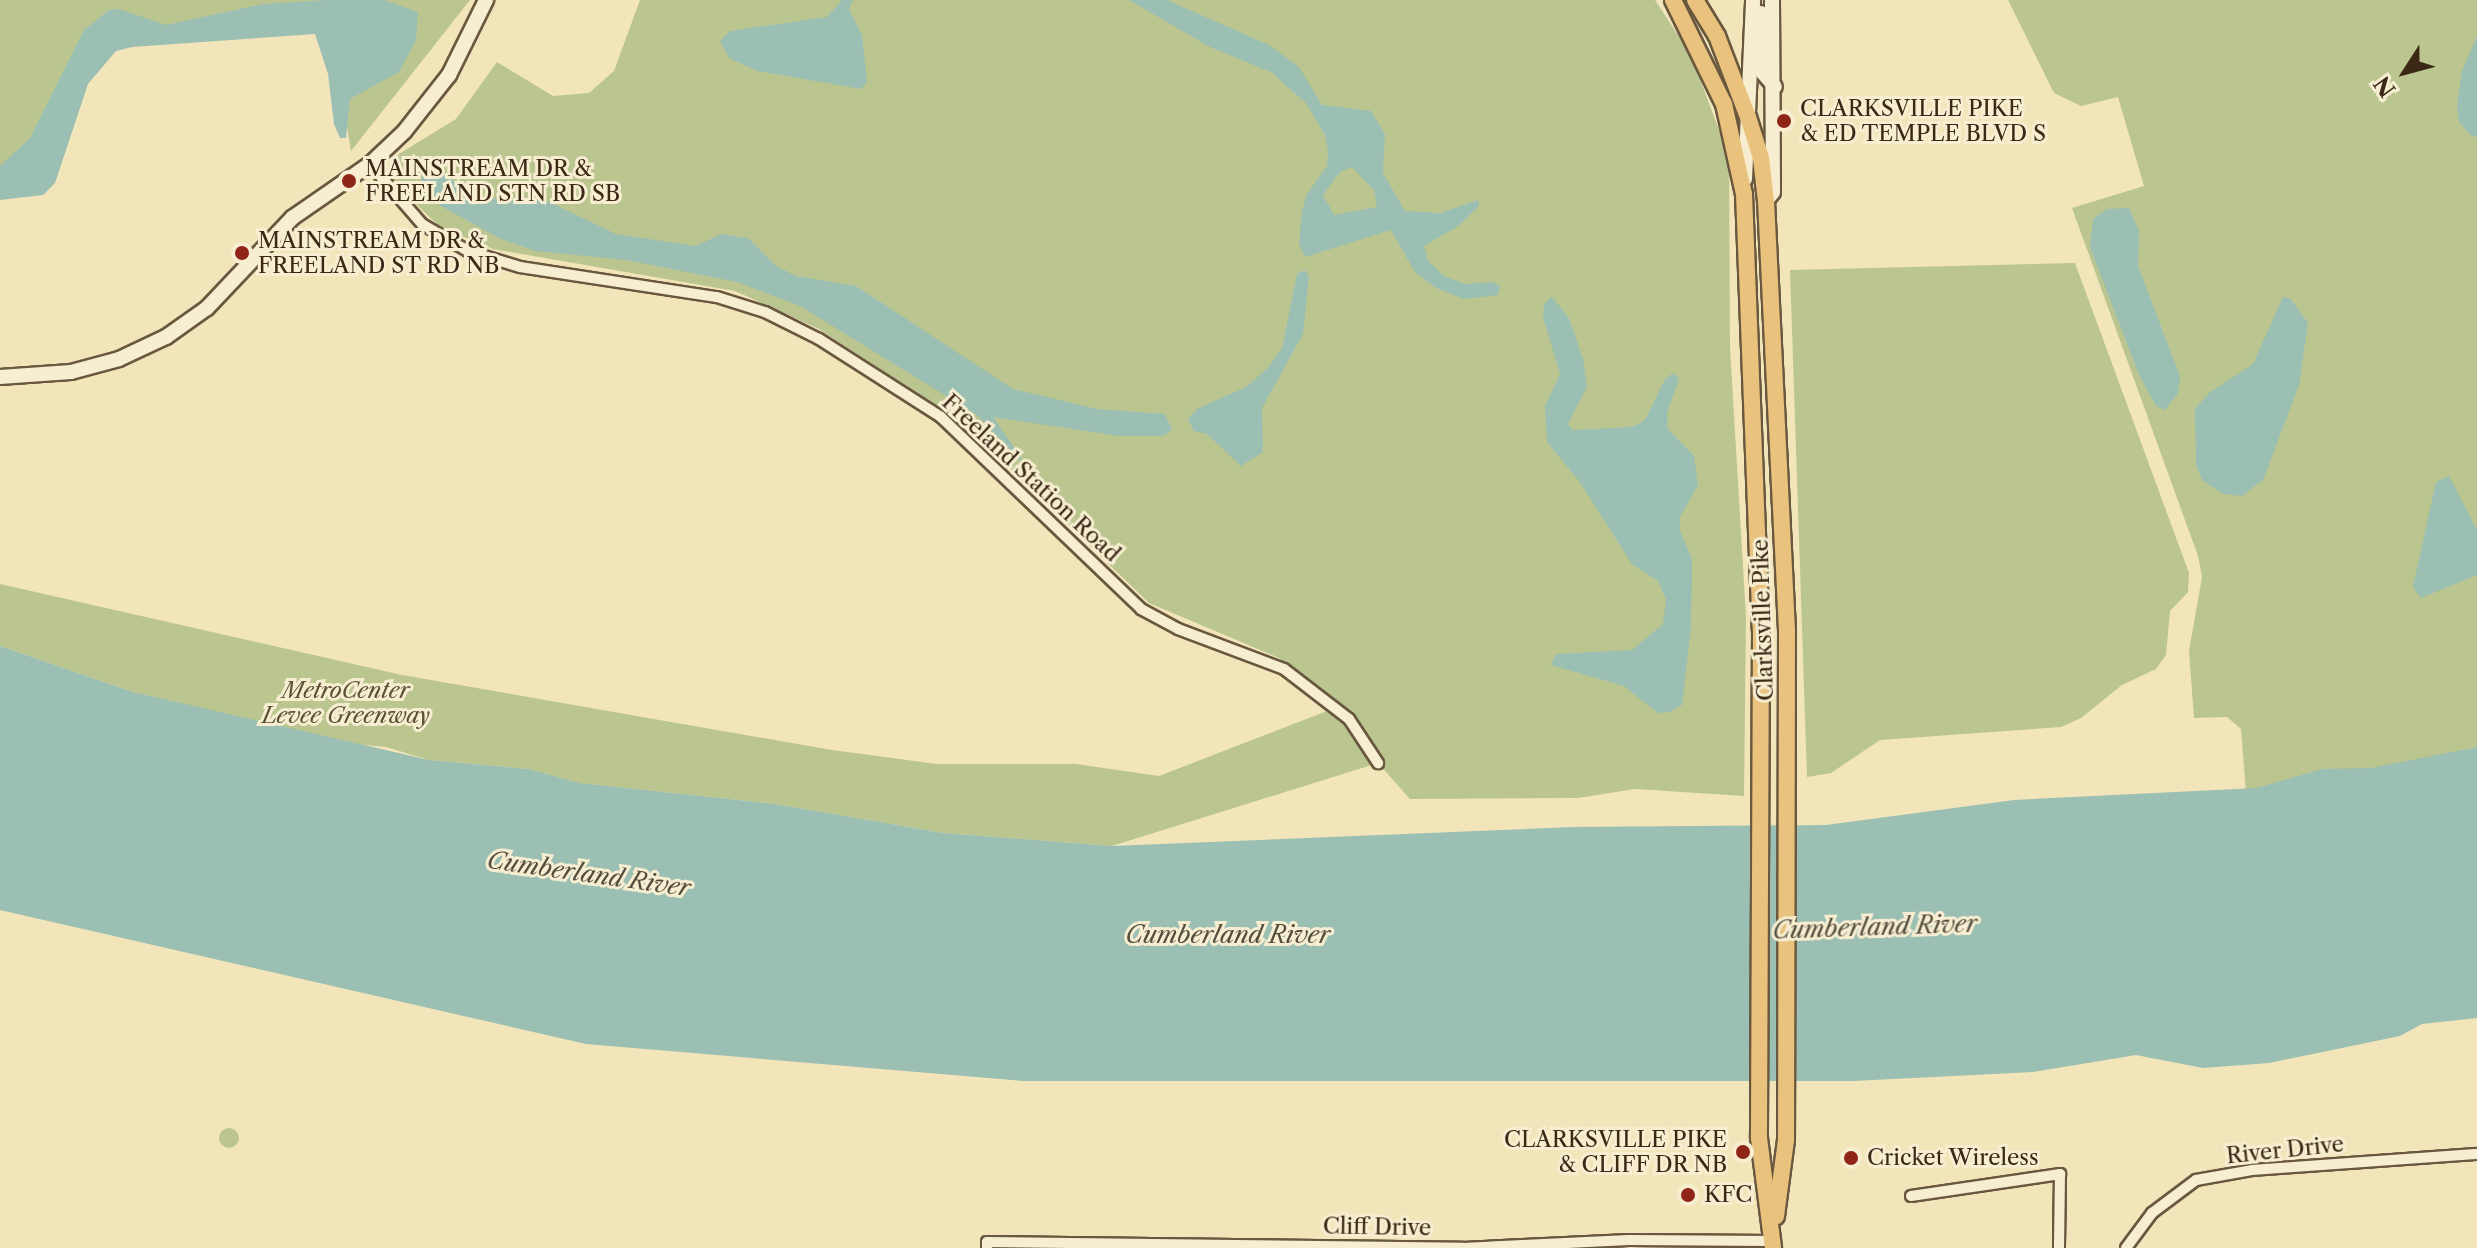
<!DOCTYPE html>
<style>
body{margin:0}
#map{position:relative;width:2477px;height:1248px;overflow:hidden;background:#f2e5ba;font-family:"Libre Caslon Text",serif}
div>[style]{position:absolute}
.green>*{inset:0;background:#bac590}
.round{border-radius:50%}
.water>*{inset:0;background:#9bbfb3}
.roads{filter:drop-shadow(2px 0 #69583f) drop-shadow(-2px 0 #69583f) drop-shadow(0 2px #69583f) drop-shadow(0 -2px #69583f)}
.street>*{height:10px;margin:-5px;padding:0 5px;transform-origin:5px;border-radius:5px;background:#f7eed2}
.secondary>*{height:14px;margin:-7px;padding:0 7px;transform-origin:7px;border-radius:7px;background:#f7eed2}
.primary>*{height:16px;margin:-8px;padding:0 8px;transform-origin:8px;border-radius:8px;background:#e9c27d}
.dots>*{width:22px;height:22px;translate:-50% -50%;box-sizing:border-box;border:4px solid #f7eed2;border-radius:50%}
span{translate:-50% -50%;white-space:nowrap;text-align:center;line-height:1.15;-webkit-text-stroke:6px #f7eed2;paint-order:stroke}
.poi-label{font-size:22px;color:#3b2916}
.left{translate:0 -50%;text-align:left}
.right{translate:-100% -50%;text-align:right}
.street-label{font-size:22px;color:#3b2916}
.park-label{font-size:22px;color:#5b5034;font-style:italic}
.water-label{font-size:24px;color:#534e3d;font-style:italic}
.north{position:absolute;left:2365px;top:32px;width:80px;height:80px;-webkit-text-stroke:6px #f7eed2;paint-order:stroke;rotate:234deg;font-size:22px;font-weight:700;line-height:32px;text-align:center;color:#3b2916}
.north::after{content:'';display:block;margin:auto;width:28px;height:36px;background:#3b2916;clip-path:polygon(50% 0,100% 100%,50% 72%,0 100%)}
</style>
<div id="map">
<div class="green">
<i style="clip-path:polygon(0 0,470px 0,351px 151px,331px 28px,117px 36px,0 187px)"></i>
<i style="clip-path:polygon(640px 0,1655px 0,1691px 55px,1729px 157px,1730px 348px,1746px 617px,1744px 796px,1635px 789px,1578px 798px,1410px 799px,1378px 763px,1112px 846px,944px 833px,775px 804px,579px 783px,529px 769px,429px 760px,386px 747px,343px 743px,133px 692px,0 646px,0 584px,402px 675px,832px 750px,937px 764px,1076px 764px,1159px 776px,1335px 708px,1279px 658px,1149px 603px,963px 423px,819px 329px,735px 291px,493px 249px,440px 227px,395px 184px,388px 170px,394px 157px,456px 119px,497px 62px,553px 96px,589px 93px,614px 71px)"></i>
<i style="clip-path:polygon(2008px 0,2477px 0,2477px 768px,2247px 806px,2241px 729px,2227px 717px,2194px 718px,2189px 651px,2202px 577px,2198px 556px,2072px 208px,2144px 186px,2118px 97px,2081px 106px,2054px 93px)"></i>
<i style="clip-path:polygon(2075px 263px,2189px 573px,2188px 592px,2170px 611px,2166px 655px,2156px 669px,2122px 685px,2081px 718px,2061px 727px,1880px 740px,1831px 773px,1807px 777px,1790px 270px)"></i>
<i class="round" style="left:219px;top:1128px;width:20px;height:20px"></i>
</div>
<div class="water">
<i style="clip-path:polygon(327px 0,384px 0,418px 12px,416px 40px,399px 72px,350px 99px,346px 138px,340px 138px,334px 124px,328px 74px,315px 34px,132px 47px,116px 51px,88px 84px,55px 183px,43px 195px,0 200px,0 166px,30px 138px,84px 30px,109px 10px,119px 9px,166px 25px,263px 4px)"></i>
<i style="clip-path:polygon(842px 0,853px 0,849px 9px,862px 35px,867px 82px,861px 89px,757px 71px,729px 58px,720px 41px,730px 31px,827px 17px)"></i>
<i style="clip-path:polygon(evenodd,1129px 0,1167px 0,1269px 45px,1299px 67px,1322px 105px,1371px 111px,1385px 134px,1383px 173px,1405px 211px,1440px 213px,1478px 200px,1479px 206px,1457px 227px,1424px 246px,1428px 261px,1444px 276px,1465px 284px,1493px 282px,1500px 287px,1498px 295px,1464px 299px,1436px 288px,1415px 272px,1391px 230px,1305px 257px,1299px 244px,1302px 211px,1307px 194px,1327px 166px,1328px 150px,1325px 135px,1306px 103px,1271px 72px,1210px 47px,1129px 0,1352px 167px,1374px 190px,1377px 207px,1334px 215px,1323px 195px,1340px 172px,1352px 167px)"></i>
<i style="clip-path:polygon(2477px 36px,2477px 136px,2472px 137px,2459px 122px,2457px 105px,2462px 71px)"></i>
<i style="clip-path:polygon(424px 172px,445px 175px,478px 198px,547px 201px,616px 234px,695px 246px,722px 234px,748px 238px,776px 266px,796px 276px,856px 286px,1013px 389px,1097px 409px,1165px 414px,1172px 429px,1164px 436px,1119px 436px,993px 417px,1030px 471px,977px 415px,800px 306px,737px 282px,626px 260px,536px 251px,501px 239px,428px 199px,418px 189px)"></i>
<i style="clip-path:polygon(2129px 208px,2139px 231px,2138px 266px,2180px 376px,2178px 393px,2165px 410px,2156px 406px,2139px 375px,2090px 247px,2093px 219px,2107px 209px)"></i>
<i style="clip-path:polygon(1305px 270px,1309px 276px,1303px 334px,1262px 408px,1263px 452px,1241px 466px,1207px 434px,1194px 431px,1188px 419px,1197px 409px,1246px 387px,1268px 368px,1282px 348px,1297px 274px)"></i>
<i style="clip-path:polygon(1552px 297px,1569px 318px,1583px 359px,1587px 387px,1568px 424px,1573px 430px,1632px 427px,1645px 420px,1665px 379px,1673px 373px,1679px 378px,1667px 413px,1668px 429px,1694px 456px,1698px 485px,1680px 517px,1680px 531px,1692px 559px,1691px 627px,1682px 705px,1670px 712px,1658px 713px,1624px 686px,1551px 665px,1556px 654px,1632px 650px,1663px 624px,1666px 600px,1658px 581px,1632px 564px,1579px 481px,1547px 442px,1545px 406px,1560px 374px,1543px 317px,1544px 304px)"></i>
<i style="clip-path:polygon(2283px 297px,2290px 298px,2308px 323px,2299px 385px,2263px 480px,2242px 496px,2223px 494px,2202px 480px,2196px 465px,2195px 409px,2209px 393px,2253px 364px)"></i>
<i style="clip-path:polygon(2449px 476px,2477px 530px,2477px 575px,2421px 598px,2413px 587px,2436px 482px)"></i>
<i style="clip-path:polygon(0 646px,133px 692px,429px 760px,529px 769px,580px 783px,775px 804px,944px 833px,1112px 846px,1573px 827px,1826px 825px,2014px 800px,2257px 788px,2322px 769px,2371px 768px,2477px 747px,2477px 1018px,2422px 1024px,2400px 1036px,2269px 1063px,2203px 1068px,2136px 1055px,2033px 1072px,1853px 1081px,1023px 1081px,586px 1044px,0 910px)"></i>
</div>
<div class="roads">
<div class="street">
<i style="left:370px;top:164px;width:79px;rotate:49.1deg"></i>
<i style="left:422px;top:224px;width:53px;rotate:30.4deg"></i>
<i style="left:468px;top:251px;width:54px;rotate:17.1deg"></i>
<i style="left:520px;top:267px;width:199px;rotate:8.7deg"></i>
<i style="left:717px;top:297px;width:50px;rotate:17.4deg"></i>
<i style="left:765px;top:312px;width:60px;rotate:26.6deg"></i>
<i style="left:819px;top:339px;width:145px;rotate:32.6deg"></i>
<i style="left:941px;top:417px;width:277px;rotate:43.8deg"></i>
<i style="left:1141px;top:609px;width:42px;rotate:28.4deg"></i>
<i style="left:1178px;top:629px;width:113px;rotate:20.7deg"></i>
<i style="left:1284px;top:669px;width:82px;rotate:37.6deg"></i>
<i style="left:1349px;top:719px;width:53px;rotate:56.6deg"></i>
<i style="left:1911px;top:1196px;width:151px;rotate:-8.4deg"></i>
<i style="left:2060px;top:1174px;width:74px;rotate:90.8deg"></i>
<i style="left:987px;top:1248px;width:6px;rotate:-90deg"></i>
<i style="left:987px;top:1242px;width:476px;rotate:0.7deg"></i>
<i style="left:1463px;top:1248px;width:166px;rotate:-2.8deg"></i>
<i style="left:1629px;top:1240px;width:143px;rotate:0.4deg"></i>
<i style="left:2126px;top:1248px;width:44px;rotate:-53.4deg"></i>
<i style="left:2152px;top:1213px;width:55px;rotate:-36.9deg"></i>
<i style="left:2196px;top:1180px;width:58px;rotate:-10deg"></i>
<i style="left:2253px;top:1170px;width:225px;rotate:-4.1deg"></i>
</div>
<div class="secondary">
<i style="left:1761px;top:13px;width:60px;rotate:88.1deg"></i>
<i style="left:1763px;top:73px;width:18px;rotate:49deg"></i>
<i style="left:1745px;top:179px;width:179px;rotate:-87.4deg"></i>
<i style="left:1766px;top:201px;width:11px;rotate:-52deg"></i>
<i style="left:1773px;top:192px;width:192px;rotate:-90.3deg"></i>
<i style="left:0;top:377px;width:71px;rotate:-4deg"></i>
<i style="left:71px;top:372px;width:50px;rotate:-15.2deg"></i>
<i style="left:119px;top:359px;width:52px;rotate:-25.1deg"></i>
<i style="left:166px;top:337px;width:50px;rotate:-35.3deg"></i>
<i style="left:207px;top:308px;width:124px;rotate:-46.6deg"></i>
<i style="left:292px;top:218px;width:95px;rotate:-34.7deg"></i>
<i style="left:370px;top:164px;width:47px;rotate:-43.3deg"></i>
<i style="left:404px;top:132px;width:73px;rotate:-51.7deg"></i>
<i style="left:449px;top:75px;width:84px;rotate:-63.7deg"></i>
</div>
<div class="primary">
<i style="left:1673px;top:0;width:116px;rotate:63.9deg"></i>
<i style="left:1724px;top:104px;width:92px;rotate:77.5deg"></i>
<i style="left:1744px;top:194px;width:436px;rotate:87.8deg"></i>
<i style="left:1761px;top:630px;width:508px;rotate:90.23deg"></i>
<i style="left:1759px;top:1138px;width:111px;rotate:82.7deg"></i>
<i style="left:1695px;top:0;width:42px;rotate:58.6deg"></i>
<i style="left:1717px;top:36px;width:87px;rotate:69.1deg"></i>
<i style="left:1748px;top:117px;width:43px;rotate:72.4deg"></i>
<i style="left:1761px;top:158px;width:43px;rotate:83.4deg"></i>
<i style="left:1766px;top:201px;width:430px;rotate:87.2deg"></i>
<i style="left:1787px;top:630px;width:510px;rotate:90.11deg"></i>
<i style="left:1786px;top:1140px;width:77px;rotate:97.5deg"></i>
</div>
</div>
<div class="dots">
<i style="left:1784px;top:121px;background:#8f2418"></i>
<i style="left:349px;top:181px;background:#8f2418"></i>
<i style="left:242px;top:253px;background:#8f2418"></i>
<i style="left:1743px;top:1152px;background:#8f2418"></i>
<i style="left:1851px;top:1158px;background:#8f2418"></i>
<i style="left:1688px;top:1195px;background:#8f2418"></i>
</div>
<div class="poi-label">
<span class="left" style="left:1800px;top:121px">CLARKSVILLE PIKE<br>&amp; ED TEMPLE BLVD S</span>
<span class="left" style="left:365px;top:181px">MAINSTREAM DR &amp;<br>FREELAND STN RD SB</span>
<span class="left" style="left:258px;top:253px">MAINSTREAM DR &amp;<br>FREELAND ST RD NB</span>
<span class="right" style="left:1727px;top:1152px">CLARKSVILLE PIKE<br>&amp; CLIFF DR NB</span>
<span class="left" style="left:1867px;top:1158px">Cricket Wireless</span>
<span class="left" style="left:1704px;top:1195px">KFC</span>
</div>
<div class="street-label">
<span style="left:1031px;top:478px;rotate:43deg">Freeland Station Road</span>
<span style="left:1763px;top:620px;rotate:-92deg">Clarksville Pike</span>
<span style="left:2285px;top:1150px;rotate:-6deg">River Drive</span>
<span style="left:1377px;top:1227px;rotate:1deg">Cliff Drive</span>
</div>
<div class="park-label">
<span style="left:346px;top:703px">MetroCenter<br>Levee Greenway</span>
</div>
<div class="water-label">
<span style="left:589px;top:874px;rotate:8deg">Cumberland River</span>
<span style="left:1875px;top:927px;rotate:-2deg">Cumberland River</span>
<span style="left:1228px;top:935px">Cumberland River</span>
</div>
<div class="north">N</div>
</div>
